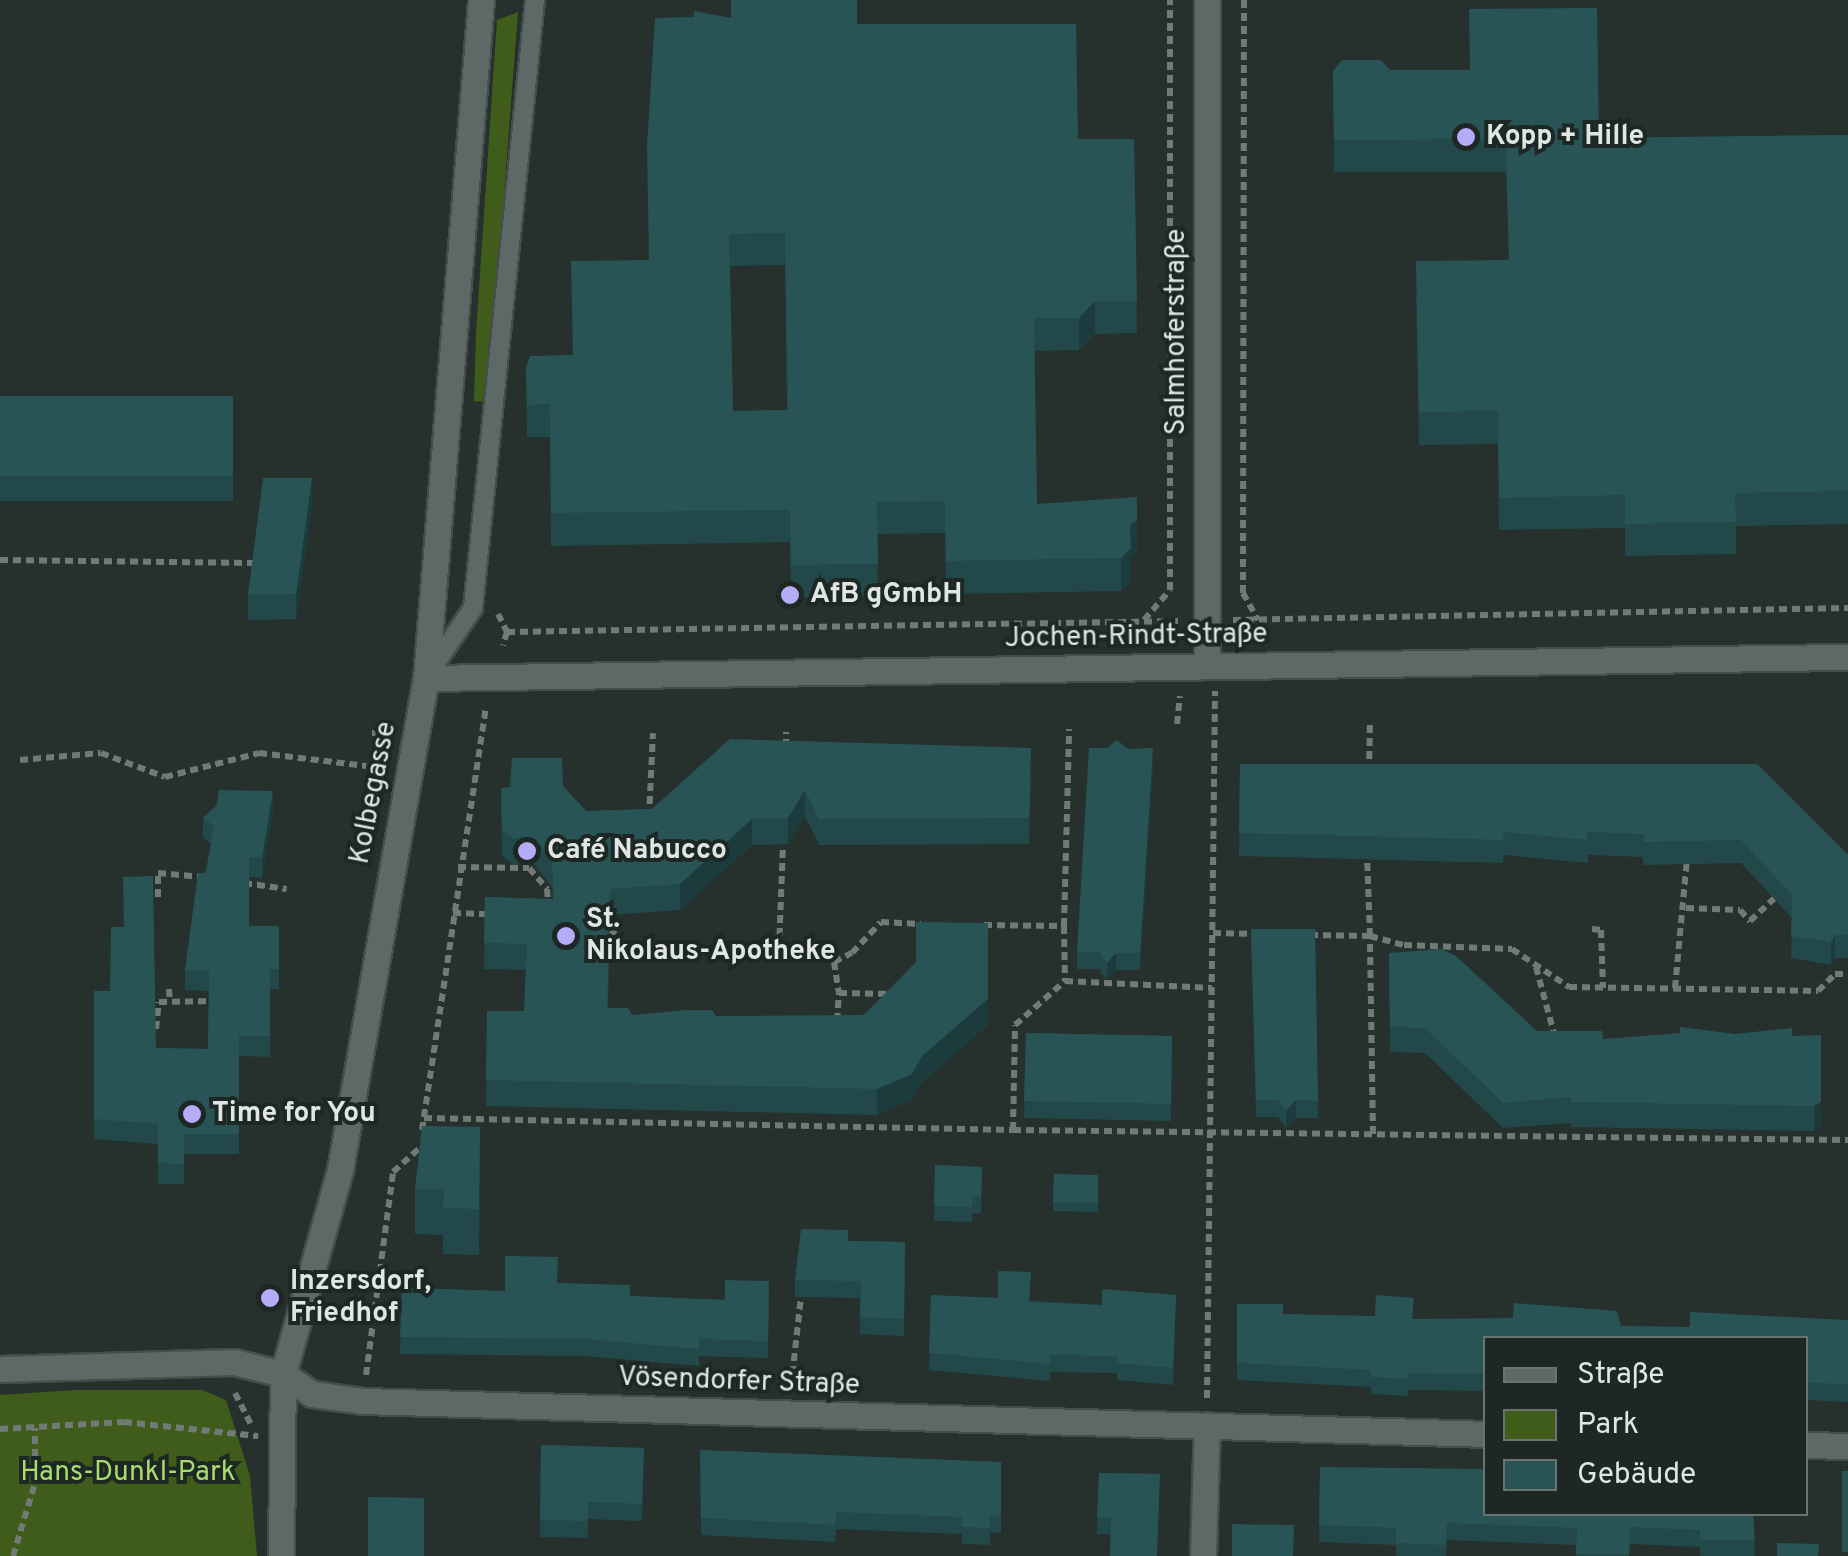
<!DOCTYPE html>
<meta charset="utf-8">
<style>
body{margin:0}
#map{position:relative;width:1848px;height:1556px;overflow:hidden;background:#26312e;font-family:Overpass,sans-serif}
div>[style]{position:absolute}
.green>*{inset:0;background:#405c1a}
.path>*{height:6px;margin-top:-3px;transform-origin:0;background:repeating-linear-gradient(90deg,#717a77 0 8px,transparent 0 13px)}
.roads{filter:drop-shadow(2px 0 #454e4c) drop-shadow(-2px 0 #454e4c) drop-shadow(0 2px #454e4c) drop-shadow(0 -2px #454e4c)}
.service>*{height:18px;margin:-9px;padding:0 9px;transform-origin:9px;border-radius:9px;background:#5d6966}
.minor>*{height:25px;margin:-12.5px;padding:0 12.5px;transform-origin:12.5px;border-radius:12.5px;background:#5d6966}
.tertiary>*{height:25px;margin:-12.5px;padding:0 12.5px;transform-origin:12.5px;border-radius:12.5px;background:#5d6966}
.secondary>*{height:25px;margin:-12.5px;padding:0 12.5px;transform-origin:12.5px;border-radius:12.5px;background:#5d6966}
.wall>*{inset:0;background:#224849}
.shaded-wall>*{inset:0;background:#1c3b3c}
.building>*{inset:0;background:#285455}
.dots>*{width:28px;height:28px;translate:-50% -50%;box-sizing:border-box;border:5px solid #1d2724;border-radius:50%}
span{translate:-50% -50%;white-space:nowrap;text-align:center;line-height:1.15;-webkit-text-stroke:8px #1d2724;paint-order:stroke}
.poi-label{font-size:28px;color:#dfe6e4;font-weight:700}
.left{translate:0 -50%;text-align:left}
.street-label{font-size:28px;color:#dfe6e4}
.park-label{font-size:28px;color:#a9dc6c}
.legend{position:absolute;left:1483px;top:1336px;width:325px;height:180px;box-sizing:border-box;background:#1d2724;border:2px solid #6b7371;margin:0;padding:12px 18px;list-style:none;font-size:30px;color:#dfe6e4}
.legend li{display:flex;align-items:center;gap:20px;height:50px}
.legend b{width:50px;border:2px solid #6b7371}
</style>
<div id="map">
<div class="green">
<i style="clip-path:polygon(518px 12px,503px 207px,485px 402px,474px 401px,476px 333px,497px 20px)"></i>
<i style="clip-path:polygon(75px 1390px,202px 1390px,226px 1400px,250px 1476px,257px 1556px,0 1556px,0 1395px)"></i>
</div>
<div class="path">
<i style="left:1244px;top:0;width:593px;rotate:90.1deg"></i>
<i style="left:1243px;top:593px;width:31px;rotate:61deg"></i>
<i style="left:0;top:560px;width:255px;rotate:0.7deg"></i>
<i style="left:498px;top:614px;width:20px;rotate:63deg"></i>
<i style="left:507px;top:632px;width:14px;rotate:107deg"></i>
<i style="left:1144px;top:620px;width:40px;rotate:-49deg"></i>
<i style="left:1170px;top:590px;width:590px;rotate:-90deg"></i>
<i style="left:1233px;top:620px;width:615px;rotate:-1.12deg"></i>
<i style="left:507px;top:632px;width:674px;rotate:-0.94deg"></i>
<i style="left:1177px;top:724px;width:28px;rotate:-84deg"></i>
<i style="left:372px;top:733px;width:19px"></i>
<i style="left:786px;top:747px;width:15px;rotate:-90deg"></i>
<i style="left:20px;top:760px;width:81px;rotate:-4.9deg"></i>
<i style="left:101px;top:753px;width:68px;rotate:20.6deg"></i>
<i style="left:165px;top:777px;width:97px;rotate:-14.3deg"></i>
<i style="left:259px;top:753px;width:108px;rotate:6.9deg"></i>
<i style="left:1369px;top:772px;width:50px;rotate:-88.9deg"></i>
<i style="left:649px;top:817px;width:84px;rotate:-87.3deg"></i>
<i style="left:458px;top:867px;width:71px;rotate:0.8deg"></i>
<i style="left:529px;top:868px;width:28px;rotate:49deg"></i>
<i style="left:547px;top:889px;width:16px;rotate:86deg"></i>
<i style="left:244px;top:883px;width:43px;rotate:7.9deg"></i>
<i style="left:158px;top:897px;width:24px;rotate:-90deg"></i>
<i style="left:158px;top:873px;width:44px;rotate:5.2deg"></i>
<i style="left:1686px;top:908px;width:54px;rotate:2.1deg"></i>
<i style="left:1740px;top:910px;width:15px;rotate:48deg"></i>
<i style="left:1750px;top:921px;width:33px;rotate:-43deg"></i>
<i style="left:453px;top:913px;width:38px;rotate:2deg"></i>
<i style="left:984px;top:925px;width:80px;rotate:0.7deg"></i>
<i style="left:1064px;top:926px;width:197px;rotate:-88.5deg"></i>
<i style="left:1064px;top:926px;width:55px;rotate:89deg"></i>
<i style="left:1065px;top:981px;width:147px;rotate:2.7deg"></i>
<i style="left:610px;top:928px;width:31px;rotate:50deg"></i>
<i style="left:630px;top:952px;width:182px"></i>
<i style="left:812px;top:952px;width:24px;rotate:24deg"></i>
<i style="left:834px;top:962px;width:31px;rotate:81deg"></i>
<i style="left:1592px;top:929px;width:9px;rotate:6deg"></i>
<i style="left:1601px;top:930px;width:58px;rotate:88deg"></i>
<i style="left:1213px;top:933px;width:44px;rotate:1.3deg"></i>
<i style="left:1310px;top:935px;width:60px;rotate:1deg"></i>
<i style="left:1370px;top:936px;width:82px;rotate:-92.1deg"></i>
<i style="left:779px;top:949px;width:102px;rotate:-87.8deg"></i>
<i style="left:834px;top:962px;width:20px;rotate:-27deg"></i>
<i style="left:852px;top:953px;width:42px;rotate:-46.9deg"></i>
<i style="left:881px;top:922px;width:40px;rotate:2.9deg"></i>
<i style="left:1536px;top:967px;width:73px;rotate:74.8deg"></i>
<i style="left:1675px;top:988px;width:131px;rotate:-84.7deg"></i>
<i style="left:169px;top:989px;width:13px;rotate:86deg"></i>
<i style="left:837px;top:1021px;width:28px;rotate:-86deg"></i>
<i style="left:839px;top:993px;width:53px;rotate:1.1deg"></i>
<i style="left:156px;top:1029px;width:27px;rotate:-84deg"></i>
<i style="left:159px;top:1002px;width:58px;rotate:-1deg"></i>
<i style="left:424px;top:1118px;width:589px;rotate:1.17deg"></i>
<i style="left:1013px;top:1130px;width:105px;rotate:-88.9deg"></i>
<i style="left:1015px;top:1025px;width:67px;rotate:-41.3deg"></i>
<i style="left:422px;top:1130px;width:428px;rotate:-81.4deg"></i>
<i style="left:1013px;top:1130px;width:835px;rotate:0.69deg"></i>
<i style="left:1373px;top:1134px;width:198px;rotate:-90.9deg"></i>
<i style="left:1370px;top:936px;width:35px;rotate:15deg"></i>
<i style="left:1404px;top:945px;width:108px;rotate:2.1deg"></i>
<i style="left:1512px;top:949px;width:69px;rotate:33.7deg"></i>
<i style="left:1569px;top:987px;width:249px;rotate:0.9deg"></i>
<i style="left:1818px;top:991px;width:24px;rotate:-45deg"></i>
<i style="left:1835px;top:974px;width:13px"></i>
<i style="left:366px;top:1375px;width:205px;rotate:-82.4deg"></i>
<i style="left:393px;top:1172px;width:36px;rotate:-42deg"></i>
<i style="left:791px;top:1387px;width:91px;rotate:-83.7deg"></i>
<i style="left:235px;top:1393px;width:36px;rotate:63deg"></i>
<i style="left:1207px;top:1398px;width:707px;rotate:-89.35deg"></i>
<i style="left:0;top:1429px;width:124px;rotate:-3.2deg"></i>
<i style="left:124px;top:1422px;width:135px;rotate:6deg"></i>
<i style="left:13px;top:1556px;width:76px;rotate:-73.2deg"></i>
<i style="left:35px;top:1483px;width:55px;rotate:-90deg"></i>
</div>
<div class="roads">
<div class="service">
<i style="left:429px;top:673px;width:78px;rotate:-55.9deg"></i>
<i style="left:473px;top:608px;width:611px;rotate:-84.18deg"></i>
</div>
<div class="minor">
<i style="left:1207px;top:665px;width:665px;rotate:-90deg"></i>
<i style="left:426px;top:678px;width:1422px;rotate:-0.85deg"></i>
<i style="left:283px;top:1374px;width:35px;rotate:35deg"></i>
<i style="left:312px;top:1394px;width:51px;rotate:7.8deg"></i>
<i style="left:363px;top:1401px;width:1123px;rotate:1.68deg"></i>
<i style="left:1806px;top:1445px;width:42px;rotate:1.4deg"></i>
<i style="left:1203px;top:1556px;width:131px;rotate:-88.3deg"></i>
</div>
<div class="tertiary">
<i style="left:0;top:1369px;width:234px;rotate:-1.7deg"></i>
<i style="left:234px;top:1362px;width:50px;rotate:13.8deg"></i>
</div>
<div class="secondary">
<i style="left:281px;top:1556px;width:182px;rotate:-89.4deg"></i>
<i style="left:283px;top:1374px;width:212px;rotate:-74.4deg"></i>
<i style="left:340px;top:1170px;width:499px;rotate:-80.1deg"></i>
<i style="left:426px;top:678px;width:680px;rotate:-85.36deg"></i>
</div>
</div>
<div class="wall">
<i style="clip-path:polygon(evenodd,731px 17px,857px 24px,1078px 139px,1134px 139px,1137px 333px,1095px 334px,1079px 350px,1034px 351px,1037px 504px,1137px 553px,1131px 557px,1131px 581px,1121px 591px,946px 594px,945px 533px,877px 534px,878px 596px,791px 598px,790px 542px,551px 546px,550px 437px,527px 437px,526px 367px,572px 355px,648px 260px,731px 17px,785px 265px,787px 410px,733px 411px,730px 266px,785px 265px)"></i>
<i style="clip-path:polygon(1390px 70px,1599px 138px,1848px 135px,1848px 524px,1736px 526px,1736px 554px,1625px 556px,1625px 528px,1499px 530px,1498px 444px,1419px 445px,1416px 294px,1509px 260px,1506px 172px,1334px 172px,1333px 71px)"></i>
<i style="clip-path:polygon(0 396px,233px 396px,233px 501px,0 501px)"></i>
<i style="clip-path:polygon(312px 503px,296px 619px,248px 620px,248px 595px)"></i>
<i style="clip-path:polygon(730px 739px,1031px 774px,1029px 844px,819px 845px,805px 816px,788px 844px,752px 845px,680px 910px,610px 915px,608px 1008px,632px 1015px,716px 1016px,988px 1025px,922px 1082px,912px 1100px,877px 1115px,486px 1106px,487px 1011px,524px 1011px,526px 970px,484px 969px,485px 897px,553px 899px,552px 887px,533px 863px,513px 864px,502px 856px,501px 788px,563px 786px,586px 811px,652px 809px)"></i>
<i style="clip-path:polygon(1128px 749px,1153px 766px,1140px 970px,1116px 970px,1107px 980px,1099px 969px,1077px 969px,1077px 952px)"></i>
<i style="clip-path:polygon(1240px 764px,1848px 855px,1848px 958px,1835px 958px,1831px 965px,1791px 958px,1792px 918px,1741px 863px,1643px 865px,1643px 857px,1588px 855px,1588px 863px,1504px 855px,1503px 863px,1239px 856px)"></i>
<i style="clip-path:polygon(273px 811px,262px 878px,249px 877px,249px 926px,279px 926px,279px 989px,270px 989px,270px 1057px,239px 1056px,239px 1154px,184px 1154px,184px 1184px,158px 1184px,158px 1144px,94px 1139px,94px 991px,156px 1048px,208px 1049px,209px 991px,185px 990px,185px 970px,211px 844px,203px 838px,203px 818px)"></i>
<i style="clip-path:polygon(1251px 929px,1315px 929px,1318px 1118px,1296px 1118px,1286px 1128px,1278px 1117px,1256px 1117px)"></i>
<i style="clip-path:polygon(1389px 953px,1537px 1031px,1603px 1039px,1735px 1034px,1792px 1036px,1821px 1127px,1814px 1131px,1571px 1127px,1571px 1123px,1503px 1128px,1425px 1053px,1390px 1052px)"></i>
<i style="clip-path:polygon(1026px 1033px,1172px 1036px,1171px 1121px,1024px 1118px)"></i>
<i style="clip-path:polygon(480px 1127px,479px 1255px,443px 1254px,443px 1235px,415px 1234px,415px 1189px)"></i>
<i style="clip-path:polygon(935px 1165px,982px 1167px,981px 1213px,973px 1213px,972px 1222px,934px 1221px)"></i>
<i style="clip-path:polygon(1054px 1174px,1098px 1175px,1098px 1212px,1053px 1211px)"></i>
<i style="clip-path:polygon(848px 1241px,905px 1242px,904px 1336px,860px 1334px,860px 1298px,795px 1297px,795px 1280px)"></i>
<i style="clip-path:polygon(769px 1281px,768px 1358px,699px 1356px,699px 1366px,585px 1356px,400px 1354px,402px 1288px,505px 1291px,557px 1283px,630px 1296px,725px 1300px)"></i>
<i style="clip-path:polygon(931px 1295px,1102px 1305px,1176px 1295px,1173px 1385px,1117px 1380px,1117px 1373px,1050px 1372px,1050px 1381px,929px 1370px)"></i>
<i style="clip-path:polygon(1237px 1304px,1283px 1314px,1621px 1326px,1690px 1327px,1848px 1320px,1848px 1402px,1806px 1400px,1806px 1338px,1486px 1338px,1486px 1391px,1409px 1390px,1408px 1396px,1371px 1394px,1371px 1387px,1237px 1380px)"></i>
<i style="clip-path:polygon(541px 1445px,644px 1448px,642px 1521px,588px 1519px,588px 1538px,540px 1537px)"></i>
<i style="clip-path:polygon(700px 1450px,1001px 1462px,1001px 1533px,990px 1532px,990px 1545px,962px 1544px,962px 1534px,836px 1529px,835px 1542px,701px 1535px)"></i>
<i style="clip-path:polygon(1320px 1467px,1753px 1514px,1755px 1556px,1700px 1556px,1700px 1547px,1630px 1544px,1629px 1556px,1576px 1556px,1576px 1545px,1447px 1540px,1446px 1556px,1396px 1556px,1396px 1545px,1319px 1542px)"></i>
<i style="clip-path:polygon(1099px 1473px,1160px 1474px,1110px 1534px,1097px 1534px)"></i>
</div>
<div class="shaded-wall">
<i style="clip-path:polygon(1095px 301px,1095px 334px,1079px 350px,1079px 318px)"></i>
<i style="clip-path:polygon(312px 478px,312px 503px,296px 619px,296px 594px)"></i>
<i style="clip-path:polygon(1137px 520px,1137px 553px,1131px 557px,1131px 581px,1121px 591px,1121px 558px,1130px 525px)"></i>
<i style="clip-path:polygon(1153px 748px,1153px 766px,1140px 970px,1140px 953px)"></i>
<i style="clip-path:polygon(805px 790px,805px 816px,788px 844px,788px 818px)"></i>
<i style="clip-path:polygon(273px 791px,273px 811px,262px 878px,262px 858px)"></i>
<i style="clip-path:polygon(752px 819px,752px 845px,680px 910px,680px 884px)"></i>
<i style="clip-path:polygon(1835px 935px,1835px 958px,1831px 965px,1831px 942px)"></i>
<i style="clip-path:polygon(1116px 953px,1116px 970px,1107px 980px,1107px 963px)"></i>
<i style="clip-path:polygon(988px 999px,988px 1025px,922px 1082px,912px 1100px,877px 1115px,877px 1089px,922px 1056px)"></i>
<i style="clip-path:polygon(1296px 1100px,1296px 1118px,1286px 1128px,1286px 1111px)"></i>
<i style="clip-path:polygon(1821px 1102px,1821px 1127px,1814px 1131px,1814px 1106px)"></i>
</div>
<div class="building">
<i style="clip-path:polygon(evenodd,731px 0,857px 0,857px 24px,1076px 24px,1078px 139px,1134px 139px,1137px 301px,1095px 301px,1079px 318px,1034px 318px,1037px 504px,1137px 497px,1137px 520px,1130px 525px,1131px 548px,1121px 558px,946px 561px,945px 501px,877px 502px,878px 564px,791px 565px,790px 510px,551px 513px,550px 404px,527px 405px,526px 367px,530px 356px,573px 355px,571px 261px,649px 260px,647px 146px,655px 18px,694px 17px,694px 11px,731px 18px,731px 0,785px 233px,788px 410px,733px 411px,729px 234px,785px 233px)"></i>
<i style="clip-path:polygon(1597px 8px,1599px 138px,1848px 135px,1848px 491px,1735px 493px,1736px 522px,1625px 524px,1625px 495px,1499px 498px,1498px 411px,1419px 412px,1416px 261px,1509px 260px,1506px 139px,1334px 140px,1333px 71px,1342px 60px,1381px 60px,1390px 70px,1470px 70px,1469px 9px)"></i>
<i style="clip-path:polygon(0 396px,233px 396px,233px 476px,0 476px)"></i>
<i style="clip-path:polygon(263px 478px,312px 478px,296px 594px,248px 595px)"></i>
<i style="clip-path:polygon(730px 739px,1031px 748px,1029px 818px,819px 819px,805px 790px,788px 818px,752px 819px,680px 884px,610px 889px,607px 1008px,628px 1008px,632px 1015px,686px 1010px,712px 1010px,716px 1016px,864px 1015px,916px 962px,916px 922px,988px 923px,988px 999px,922px 1056px,912px 1074px,877px 1089px,486px 1080px,487px 1011px,524px 1011px,527px 944px,484px 943px,485px 897px,554px 899px,552px 861px,533px 837px,513px 838px,502px 830px,501px 788px,510px 787px,512px 758px,562px 758px,563px 786px,586px 811px,652px 809px)"></i>
<i style="clip-path:polygon(1117px 740px,1128px 749px,1153px 748px,1140px 953px,1116px 953px,1107px 963px,1099px 952px,1077px 952px,1089px 748px,1107px 748px)"></i>
<i style="clip-path:polygon(1240px 764px,1757px 764px,1848px 855px,1848px 935px,1835px 935px,1831px 942px,1791px 936px,1792px 895px,1741px 840px,1643px 842px,1644px 834px,1587px 832px,1588px 840px,1504px 832px,1503px 840px,1239px 833px)"></i>
<i style="clip-path:polygon(219px 790px,273px 791px,262px 858px,249px 857px,249px 926px,279px 926px,279px 969px,270px 969px,270px 1036px,239px 1036px,239px 1134px,184px 1134px,184px 1164px,158px 1163px,158px 1124px,94px 1119px,94px 991px,110px 991px,111px 927px,124px 927px,123px 877px,153px 876px,156px 1048px,208px 1049px,209px 971px,185px 970px,198px 873px,206px 873px,214px 826px,203px 818px,217px 805px)"></i>
<i style="clip-path:polygon(1251px 929px,1315px 929px,1318px 1101px,1296px 1100px,1286px 1111px,1278px 1100px,1256px 1100px)"></i>
<i style="clip-path:polygon(1441px 949px,1456px 956px,1537px 1031px,1602px 1031px,1603px 1039px,1680px 1033px,1680px 1027px,1735px 1034px,1792px 1028px,1792px 1036px,1821px 1035px,1821px 1102px,1814px 1106px,1571px 1102px,1571px 1097px,1503px 1103px,1425px 1028px,1390px 1027px,1389px 953px)"></i>
<i style="clip-path:polygon(1026px 1033px,1172px 1036px,1171px 1104px,1024px 1101px)"></i>
<i style="clip-path:polygon(422px 1126px,480px 1127px,479px 1209px,443px 1208px,444px 1189px,415px 1189px)"></i>
<i style="clip-path:polygon(935px 1165px,982px 1167px,981px 1197px,973px 1197px,972px 1207px,934px 1206px)"></i>
<i style="clip-path:polygon(1054px 1174px,1098px 1175px,1098px 1203px,1053px 1202px)"></i>
<i style="clip-path:polygon(801px 1229px,848px 1230px,848px 1241px,905px 1242px,904px 1319px,860px 1317px,861px 1281px,795px 1280px)"></i>
<i style="clip-path:polygon(505px 1256px,558px 1257px,557px 1283px,630px 1285px,630px 1296px,725px 1300px,725px 1280px,769px 1281px,768px 1341px,699px 1339px,699px 1349px,585px 1339px,400px 1337px,402px 1288px,505px 1291px)"></i>
<i style="clip-path:polygon(998px 1271px,1031px 1272px,1029px 1302px,1102px 1305px,1102px 1289px,1176px 1295px,1173px 1368px,1117px 1363px,1117px 1356px,1050px 1355px,1050px 1364px,929px 1353px,931px 1295px,998px 1298px)"></i>
<i style="clip-path:polygon(1376px 1295px,1414px 1298px,1412px 1319px,1513px 1318px,1514px 1303px,1617px 1311px,1621px 1326px,1690px 1327px,1690px 1312px,1848px 1320px,1848px 1384px,1806px 1383px,1806px 1338px,1486px 1338px,1486px 1374px,1409px 1373px,1408px 1379px,1371px 1377px,1371px 1370px,1237px 1363px,1237px 1304px,1283px 1304px,1283px 1314px,1375px 1316px)"></i>
<i style="clip-path:polygon(541px 1445px,644px 1448px,642px 1504px,588px 1502px,588px 1521px,540px 1520px)"></i>
<i style="clip-path:polygon(700px 1450px,1001px 1462px,1001px 1516px,990px 1515px,990px 1528px,962px 1527px,962px 1517px,836px 1512px,835px 1525px,701px 1518px)"></i>
<i style="clip-path:polygon(1320px 1467px,1486px 1469px,1486px 1514px,1753px 1514px,1755px 1540px,1700px 1540px,1700px 1530px,1630px 1527px,1629px 1555px,1576px 1554px,1577px 1528px,1447px 1523px,1446px 1545px,1396px 1543px,1396px 1528px,1319px 1525px)"></i>
<i style="clip-path:polygon(1842px 1471px,1848px 1471px,1848px 1552px,1842px 1552px)"></i>
<i style="clip-path:polygon(1099px 1473px,1160px 1474px,1157px 1556px,1110px 1556px,1111px 1517px,1097px 1517px)"></i>
<i style="clip-path:polygon(368px 1497px,424px 1498px,424px 1556px,368px 1556px)"></i>
<i style="clip-path:polygon(1232px 1524px,1294px 1525px,1293px 1556px,1232px 1556px)"></i>
<i style="clip-path:polygon(1777px 1543px,1819px 1544px,1818px 1556px,1777px 1556px)"></i>
</div>
<div class="dots">
<i style="left:1466px;top:137px;background:#b5acf8"></i>
<i style="left:790px;top:595px;background:#b5acf8"></i>
<i style="left:527px;top:851px;background:#b5acf8"></i>
<i style="left:566px;top:936px;background:#b5acf8"></i>
<i style="left:192px;top:1114px;background:#b5acf8"></i>
<i style="left:270px;top:1298px;background:#b5acf8"></i>
</div>
<div class="poi-label">
<span class="left" style="left:1486px;top:137px">Kopp + Hille</span>
<span class="left" style="left:810px;top:595px">AfB gGmbH</span>
<span class="left" style="left:547px;top:851px">Café Nabucco</span>
<span class="left" style="left:586px;top:936px">St.<br>Nikolaus-Apotheke</span>
<span class="left" style="left:212px;top:1114px">Time for You</span>
<span class="left" style="left:290px;top:1298px">Inzersdorf,<br>Friedhof</span>
</div>
<div class="street-label">
<span style="left:1177px;top:332px;rotate:-90deg">Salmhoferstraße</span>
<span style="left:1136px;top:637px;rotate:-1deg">Jochen-Rindt-Straße</span>
<span style="left:374px;top:793px;rotate:-79deg">Kolbegasse</span>
<span style="left:739px;top:1382px;rotate:2deg">Vösendorfer Straße</span>
</div>
<div class="park-label">
<span style="left:128px;top:1473px">Hans-Dunkl-Park</span>
</div>
<ul class="legend">
<li><b style="height:12px;background:#5d6966"></b>Straße</li>
<li><b style="height:28px;background:#405c1a"></b>Park</li>
<li><b style="height:28px;background:#285455"></b>Gebäude</li>
</ul>
</div>
